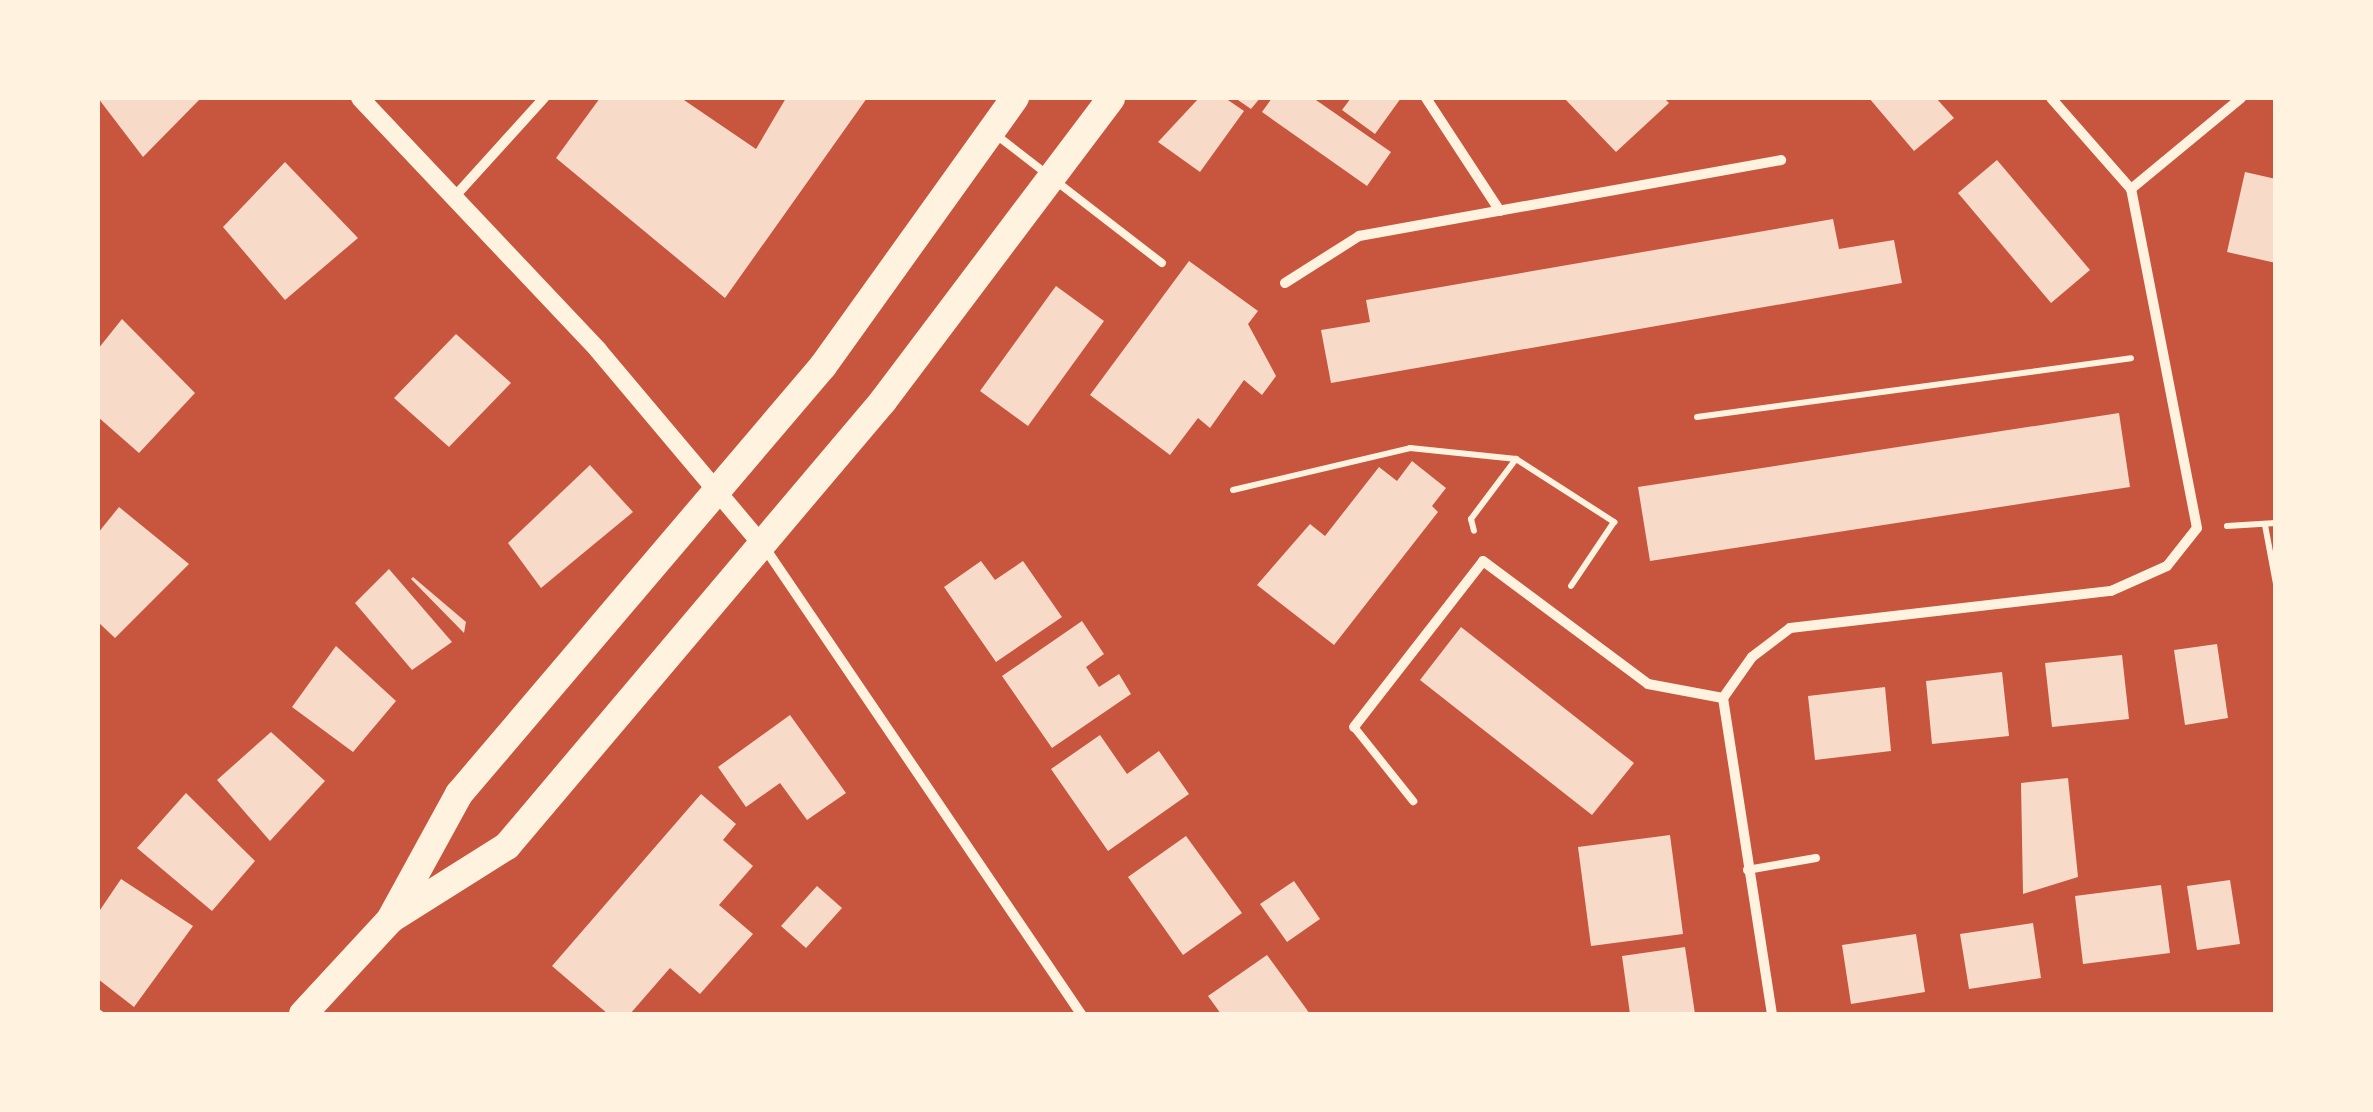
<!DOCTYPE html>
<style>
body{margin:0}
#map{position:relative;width:2373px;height:1112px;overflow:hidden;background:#c8553d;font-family:Helvetica,sans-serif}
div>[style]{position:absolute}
.building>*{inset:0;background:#f7dbc8}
.path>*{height:6px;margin:-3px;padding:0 3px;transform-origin:3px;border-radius:3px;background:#fff3e0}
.service>*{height:8px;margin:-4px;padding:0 4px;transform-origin:4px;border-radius:4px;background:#fff3e0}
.minor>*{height:10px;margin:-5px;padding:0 5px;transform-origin:5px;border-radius:5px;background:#fff3e0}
.tertiary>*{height:18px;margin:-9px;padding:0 9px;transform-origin:9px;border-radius:9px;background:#fff3e0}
.trunk>*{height:28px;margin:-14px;padding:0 14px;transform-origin:14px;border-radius:14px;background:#fff3e0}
span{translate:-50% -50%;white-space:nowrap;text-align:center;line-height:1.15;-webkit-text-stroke:10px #fff3e0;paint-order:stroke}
.frame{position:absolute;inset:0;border:100px solid #fff3e0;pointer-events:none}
</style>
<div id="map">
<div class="building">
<i style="clip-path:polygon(98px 98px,201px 98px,143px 157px)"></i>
<i style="clip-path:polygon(600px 98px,681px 98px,756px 149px,786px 98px,867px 98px,725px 298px,556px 158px)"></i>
<i style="clip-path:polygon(1199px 98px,1225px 98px,1244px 111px,1200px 172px,1158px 142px)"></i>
<i style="clip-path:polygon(1235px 98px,1260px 98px,1251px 109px)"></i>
<i style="clip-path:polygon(1272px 98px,1313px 98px,1391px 152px,1367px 186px,1262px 112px)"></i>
<i style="clip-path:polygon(1351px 98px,1401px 98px,1375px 134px,1342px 110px)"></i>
<i style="clip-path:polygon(1564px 98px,1664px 98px,1669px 103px,1616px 152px)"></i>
<i style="clip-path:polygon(1869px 98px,1936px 98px,1954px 118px,1914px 151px)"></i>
<i style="clip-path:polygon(1997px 160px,2090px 270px,2051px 303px,1958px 193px)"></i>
<i style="clip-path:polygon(285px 162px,358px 238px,285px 300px,223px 227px)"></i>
<i style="clip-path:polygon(2245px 172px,2276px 179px,2276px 263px,2227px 252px)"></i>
<i style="clip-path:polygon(1833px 219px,1839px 249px,1894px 240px,1902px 283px,1331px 383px,1321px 330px,1370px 322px,1366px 300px)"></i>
<i style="clip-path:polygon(1189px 261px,1258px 311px,1248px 324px,1276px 376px,1262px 395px,1244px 380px,1210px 428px,1198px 418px,1170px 455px,1090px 395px)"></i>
<i style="clip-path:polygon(1056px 286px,1104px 321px,1028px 426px,980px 391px)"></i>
<i style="clip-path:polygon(122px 319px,195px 393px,139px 453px,98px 417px,98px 349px)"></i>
<i style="clip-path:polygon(456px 334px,511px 383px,449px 447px,394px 398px)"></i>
<i style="clip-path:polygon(2119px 413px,2130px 487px,1650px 561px,1638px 487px)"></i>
<i style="clip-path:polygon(1412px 461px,1446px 488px,1432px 506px,1438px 512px,1334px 645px,1257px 585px,1310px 524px,1325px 536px,1379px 467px,1397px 481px)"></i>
<i style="clip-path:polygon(590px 465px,633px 512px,541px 588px,508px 543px)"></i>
<i style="clip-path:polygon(119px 507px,189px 564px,115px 638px,98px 622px,98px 533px)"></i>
<i style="clip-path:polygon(981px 561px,995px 580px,1023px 561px,1062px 617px,996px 662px,944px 587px)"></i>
<i style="clip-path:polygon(389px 569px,452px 642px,412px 670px,355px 603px)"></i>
<i style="clip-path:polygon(413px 577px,466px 622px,464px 633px,411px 579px)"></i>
<i style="clip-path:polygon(1082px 621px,1104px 654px,1086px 667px,1099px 687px,1119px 674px,1131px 694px,1052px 748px,1002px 676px)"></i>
<i style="clip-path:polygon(1461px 627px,1634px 763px,1592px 815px,1420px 680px)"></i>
<i style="clip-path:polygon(2217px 644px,2228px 718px,2185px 725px,2174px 650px)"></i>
<i style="clip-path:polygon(336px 646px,396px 701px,353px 752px,292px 707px)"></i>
<i style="clip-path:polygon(2122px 655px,2129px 719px,2052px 727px,2045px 663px)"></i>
<i style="clip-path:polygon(2002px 672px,2009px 736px,1932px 744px,1926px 681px)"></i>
<i style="clip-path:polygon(1885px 687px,1891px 751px,1815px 760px,1808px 696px)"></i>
<i style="clip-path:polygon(790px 715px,846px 793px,807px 820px,780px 783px,746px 807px,718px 767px)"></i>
<i style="clip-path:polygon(271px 732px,325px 781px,270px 841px,217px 780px)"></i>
<i style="clip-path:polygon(1100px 735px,1127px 774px,1159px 751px,1189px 794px,1108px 851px,1051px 769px)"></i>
<i style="clip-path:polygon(2068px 778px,2078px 877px,2023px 894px,2021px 783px)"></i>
<i style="clip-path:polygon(186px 793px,255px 861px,212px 911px,137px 848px)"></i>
<i style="clip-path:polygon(701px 794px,736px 824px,723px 840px,753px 866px,719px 905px,753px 934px,700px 994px,670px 968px,630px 1014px,608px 1014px,552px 966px)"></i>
<i style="clip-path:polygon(1670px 835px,1683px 934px,1591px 946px,1578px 847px)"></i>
<i style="clip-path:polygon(1186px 836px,1242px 913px,1183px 955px,1128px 877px)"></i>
<i style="clip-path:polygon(121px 879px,193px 926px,134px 1007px,98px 979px,98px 913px)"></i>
<i style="clip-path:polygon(2230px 880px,2240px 944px,2197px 950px,2187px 886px)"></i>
<i style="clip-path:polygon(1294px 881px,1320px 919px,1287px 942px,1260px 904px)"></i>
<i style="clip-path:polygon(2161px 885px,2170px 953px,2083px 964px,2075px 896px)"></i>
<i style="clip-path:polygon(817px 886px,842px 908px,806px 948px,781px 926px)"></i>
<i style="clip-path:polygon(2033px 923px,2041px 978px,1969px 989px,1960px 934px)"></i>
<i style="clip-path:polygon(1916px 934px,1925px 992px,1851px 1004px,1842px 945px)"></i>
<i style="clip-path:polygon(1685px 947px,1695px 1014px,1630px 1014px,1622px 956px)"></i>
<i style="clip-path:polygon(1267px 955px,1310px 1014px,1221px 1014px,1208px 996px)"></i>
</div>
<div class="path">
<i style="left:1697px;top:417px;width:438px;rotate:-7.7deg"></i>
<i style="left:1516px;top:459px;width:117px;rotate:32.7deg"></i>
<i style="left:1614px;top:522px;width:77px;rotate:123.9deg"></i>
<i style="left:1233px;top:490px;width:182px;rotate:-13.3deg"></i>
<i style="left:1410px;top:448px;width:107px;rotate:5.9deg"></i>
<i style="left:1516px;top:459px;width:75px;rotate:126.9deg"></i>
<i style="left:1471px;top:519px;width:12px;rotate:76deg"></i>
<i style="left:2265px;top:525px;width:60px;rotate:79.4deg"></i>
<i style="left:2227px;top:526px;width:49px;rotate:-3.5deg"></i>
<i style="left:98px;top:1012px;width:4px;rotate:34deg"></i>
</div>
<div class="service">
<i style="left:995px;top:134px;width:211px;rotate:37.7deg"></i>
<i style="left:1354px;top:727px;width:95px;rotate:51.4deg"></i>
<i style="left:1747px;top:870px;width:70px;rotate:-9.9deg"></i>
</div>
<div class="minor">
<i style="left:1426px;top:98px;width:135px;rotate:56.8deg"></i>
<i style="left:2131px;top:189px;width:143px;rotate:-39.6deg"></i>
<i style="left:457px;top:194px;width:130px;rotate:-47.8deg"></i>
<i style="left:1285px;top:283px;width:88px;rotate:-32.4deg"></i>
<i style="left:1359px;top:236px;width:429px;rotate:-10.2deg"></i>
<i style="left:763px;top:545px;width:567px;rotate:55.86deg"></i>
<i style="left:1723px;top:698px;width:320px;rotate:81.2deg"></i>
<i style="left:1354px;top:727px;width:210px;rotate:-52.1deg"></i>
<i style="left:1483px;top:561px;width:206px;rotate:36.7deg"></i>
<i style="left:1648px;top:684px;width:76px;rotate:10.6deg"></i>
<i style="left:1723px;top:698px;width:50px;rotate:-54.7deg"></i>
<i style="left:1752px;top:657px;width:48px;rotate:-37.3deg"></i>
<i style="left:1790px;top:628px;width:323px;rotate:-6.6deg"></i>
<i style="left:2111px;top:591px;width:61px;rotate:-24.1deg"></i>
<i style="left:2167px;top:566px;width:48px;rotate:-51.7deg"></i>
<i style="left:2197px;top:528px;width:345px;rotate:-101deg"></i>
<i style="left:2131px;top:189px;width:121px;rotate:-131.3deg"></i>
</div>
<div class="tertiary">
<i style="left:360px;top:98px;width:347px;rotate:46.6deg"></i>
<i style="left:598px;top:350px;width:255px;rotate:49.9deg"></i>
</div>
<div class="trunk">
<i style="left:391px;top:919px;width:137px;rotate:-32.2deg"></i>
<i style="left:507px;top:846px;width:583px;rotate:-49.8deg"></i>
<i style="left:883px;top:401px;width:379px;rotate:-53deg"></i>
<i style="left:303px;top:1014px;width:128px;rotate:-47.2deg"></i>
<i style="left:390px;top:920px;width:144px;rotate:-61.3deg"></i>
<i style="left:459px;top:794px;width:562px;rotate:-49.62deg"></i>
<i style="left:823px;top:366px;width:330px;rotate:-54.4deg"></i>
</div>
<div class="frame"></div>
</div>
